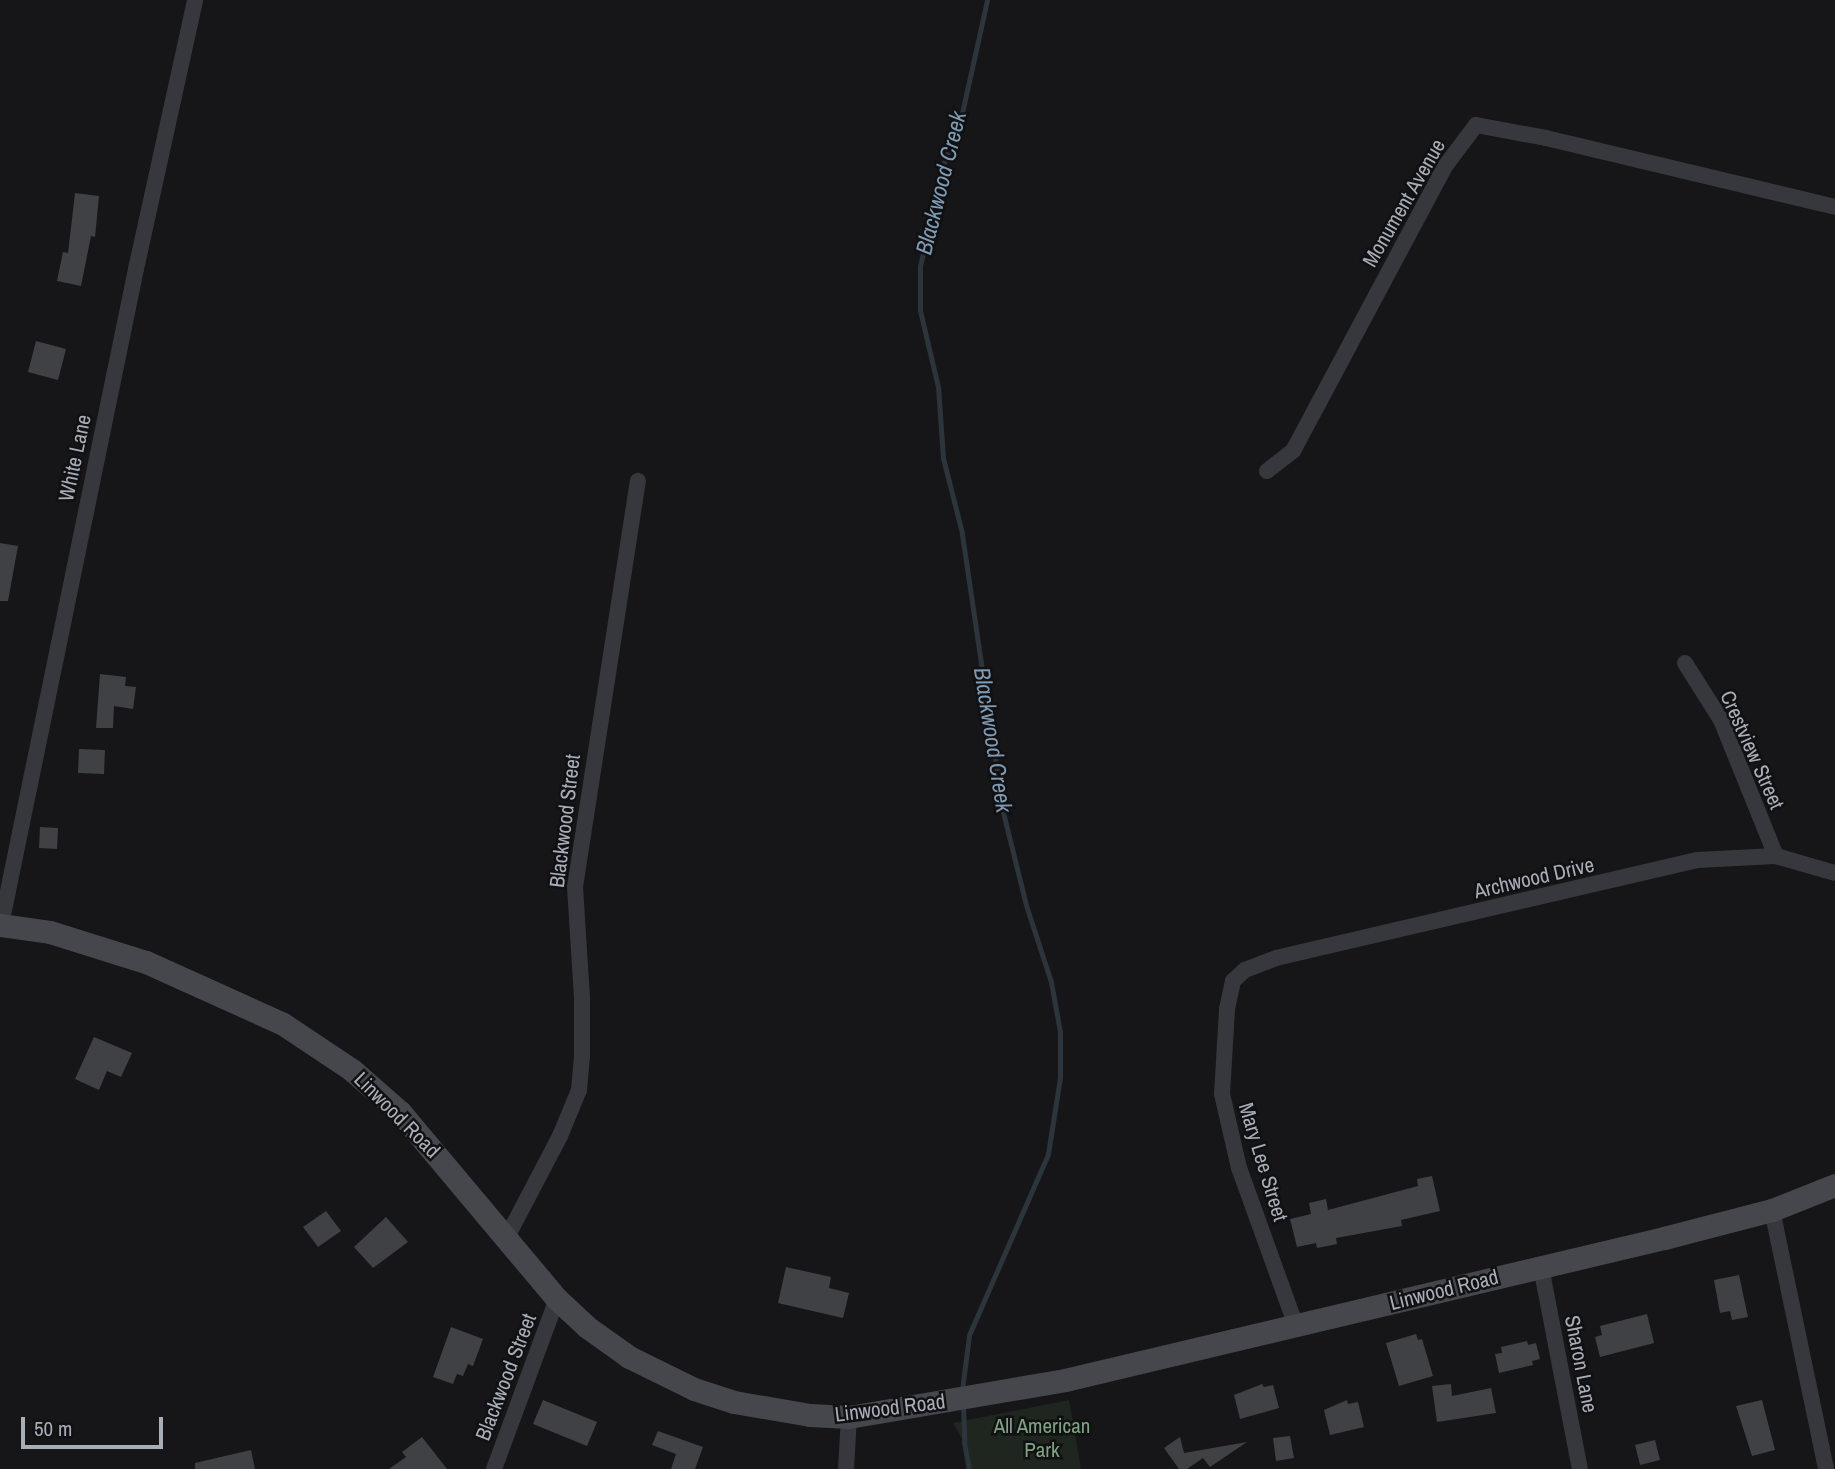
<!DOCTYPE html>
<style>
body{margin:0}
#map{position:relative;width:1835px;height:1469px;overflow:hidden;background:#161618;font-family:"Archivo Narrow",sans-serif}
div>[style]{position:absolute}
.green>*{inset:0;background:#1e261f}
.stream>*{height:5px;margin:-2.5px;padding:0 2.5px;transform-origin:2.5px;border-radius:2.5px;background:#2c353c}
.building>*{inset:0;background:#404145}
.minor>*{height:16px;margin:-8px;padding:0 8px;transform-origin:8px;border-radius:8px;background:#37383d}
.secondary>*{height:23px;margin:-11.5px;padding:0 11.5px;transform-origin:11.5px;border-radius:11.5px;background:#45474d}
span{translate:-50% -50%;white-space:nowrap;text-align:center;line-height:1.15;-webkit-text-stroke:5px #111113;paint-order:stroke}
.street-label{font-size:21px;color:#a8adb8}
.park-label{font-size:21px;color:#7fa381}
.water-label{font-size:23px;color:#7f9bb3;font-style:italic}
.scale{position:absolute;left:21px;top:1417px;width:142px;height:32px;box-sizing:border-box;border:4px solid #a8adb8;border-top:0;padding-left:9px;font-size:21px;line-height:24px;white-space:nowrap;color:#a8adb8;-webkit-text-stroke:5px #111113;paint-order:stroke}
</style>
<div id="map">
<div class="green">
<i style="clip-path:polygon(1069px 1400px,1081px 1469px,969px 1469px,964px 1442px,953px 1423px)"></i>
</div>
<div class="stream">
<i style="left:962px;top:1390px;width:55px;rotate:-82.7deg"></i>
<i style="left:969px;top:1335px;width:197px;rotate:-66.4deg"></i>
<i style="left:1048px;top:1154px;width:78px;rotate:-81.1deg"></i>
<i style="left:1060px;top:1077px;width:45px;rotate:-90deg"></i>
<i style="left:1060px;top:1032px;width:51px;rotate:-100.2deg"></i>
<i style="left:1051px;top:982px;width:81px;rotate:-108deg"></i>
<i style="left:1026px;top:905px;width:96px;rotate:-103.9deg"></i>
<i style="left:1003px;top:812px;width:282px;rotate:-98.4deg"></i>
<i style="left:962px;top:533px;width:77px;rotate:-104.2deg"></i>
<i style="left:943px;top:458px;width:71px;rotate:-94deg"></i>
<i style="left:938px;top:387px;width:79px;rotate:-103.2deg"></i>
<i style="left:920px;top:310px;width:44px;rotate:-90deg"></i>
<i style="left:920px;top:266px;width:106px;rotate:-76.9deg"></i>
<i style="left:944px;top:163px;width:53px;rotate:-70.2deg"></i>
<i style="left:962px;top:113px;width:116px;rotate:-77.5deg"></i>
<i style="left:963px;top:1404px;width:38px;rotate:88deg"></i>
<i style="left:964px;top:1442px;width:27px;rotate:80deg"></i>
</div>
<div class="building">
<i style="clip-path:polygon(75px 193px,99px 196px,95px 237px,91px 236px,81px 286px,57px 281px,63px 252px,68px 253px)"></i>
<i style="clip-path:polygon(36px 341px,66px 349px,58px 380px,28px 372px)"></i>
<i style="clip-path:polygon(0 543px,18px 546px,8px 601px,0 601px)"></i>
<i style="clip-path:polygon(100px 674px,126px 677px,125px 686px,136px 687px,133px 709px,114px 706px,113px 728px,96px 728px)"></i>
<i style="clip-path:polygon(79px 749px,105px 750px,104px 774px,78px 773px)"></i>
<i style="clip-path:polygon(40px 827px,58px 828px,57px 849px,39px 848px)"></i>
<i style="clip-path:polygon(94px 1037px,132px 1053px,121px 1077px,107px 1071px,99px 1090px,75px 1079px)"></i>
<i style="clip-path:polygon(1432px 1176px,1440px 1211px,1401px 1220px,1402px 1226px,1336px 1238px,1337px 1244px,1317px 1248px,1316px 1243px,1297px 1247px,1290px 1219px,1311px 1214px,1309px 1203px,1326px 1199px,1328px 1210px,1418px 1186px,1417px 1179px)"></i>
<i style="clip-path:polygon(326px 1211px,341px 1231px,318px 1247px,303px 1227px)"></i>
<i style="clip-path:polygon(386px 1217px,408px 1242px,373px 1268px,354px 1247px)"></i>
<i style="clip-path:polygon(786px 1267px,831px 1277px,829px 1288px,849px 1293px,843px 1318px,778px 1303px)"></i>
<i style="clip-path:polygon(1739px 1275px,1748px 1317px,1732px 1320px,1730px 1311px,1720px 1313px,1714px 1280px)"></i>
<i style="clip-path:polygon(1647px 1314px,1654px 1343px,1600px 1357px,1595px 1337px,1602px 1335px,1600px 1326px)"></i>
<i style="clip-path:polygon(451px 1327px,483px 1339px,473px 1366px,468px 1364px,463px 1376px,457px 1374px,453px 1384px,433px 1377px)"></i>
<i style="clip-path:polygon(1416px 1334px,1418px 1340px,1422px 1339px,1433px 1376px,1399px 1386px,1386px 1343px)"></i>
<i style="clip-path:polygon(1527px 1341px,1528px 1345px,1536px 1343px,1540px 1359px,1532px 1361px,1533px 1365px,1499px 1373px,1495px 1354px,1502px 1353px,1501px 1347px)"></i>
<i style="clip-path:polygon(1262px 1384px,1264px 1387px,1273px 1385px,1279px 1408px,1240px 1419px,1234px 1395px)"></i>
<i style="clip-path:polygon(1451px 1384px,1452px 1396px,1491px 1388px,1496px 1413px,1437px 1422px,1432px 1386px)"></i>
<i style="clip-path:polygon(543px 1400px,597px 1422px,587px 1446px,533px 1424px)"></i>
<i style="clip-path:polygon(1347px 1400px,1348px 1404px,1358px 1402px,1364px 1427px,1330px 1435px,1324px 1410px)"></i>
<i style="clip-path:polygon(1762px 1400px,1775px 1450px,1752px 1456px,1736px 1406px)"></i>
<i style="clip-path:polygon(658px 1431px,703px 1447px,695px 1469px,671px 1469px,676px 1454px,652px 1445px)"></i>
<i style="clip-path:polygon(1290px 1436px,1294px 1458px,1276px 1461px,1273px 1438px)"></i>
<i style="clip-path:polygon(422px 1437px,447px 1469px,389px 1469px,406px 1457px,402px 1452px)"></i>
<i style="clip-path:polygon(1180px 1437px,1184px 1453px,1247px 1442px,1210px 1467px,1203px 1458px,1187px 1469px,1179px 1469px,1164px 1448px)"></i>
<i style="clip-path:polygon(1655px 1440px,1660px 1460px,1640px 1465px,1635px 1445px)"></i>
<i style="clip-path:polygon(251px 1450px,255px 1469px,195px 1469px,195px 1463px)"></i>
</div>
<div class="minor">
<i style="left:1267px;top:471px;width:33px;rotate:-38deg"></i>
<i style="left:1293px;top:451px;width:324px;rotate:-61.9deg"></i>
<i style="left:1446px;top:165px;width:50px;rotate:-53.1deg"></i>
<i style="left:1476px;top:125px;width:71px;rotate:10.5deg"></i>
<i style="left:1546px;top:138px;width:297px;rotate:13.4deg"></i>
<i style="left:1685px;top:663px;width:67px;rotate:57.7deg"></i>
<i style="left:1721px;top:720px;width:147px;rotate:68deg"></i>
<i style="left:1px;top:925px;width:670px;rotate:-78.37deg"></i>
<i style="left:136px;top:269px;width:275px;rotate:-77.6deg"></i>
<i style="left:1772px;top:1210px;width:265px;rotate:78.2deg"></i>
<i style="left:507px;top:1237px;width:114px;rotate:-62.3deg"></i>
<i style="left:560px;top:1136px;width:50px;rotate:-67.6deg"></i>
<i style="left:579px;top:1090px;width:32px;rotate:-85deg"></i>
<i style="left:582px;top:1058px;width:60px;rotate:-90deg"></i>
<i style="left:582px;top:998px;width:111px;rotate:-93.6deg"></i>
<i style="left:575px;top:887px;width:411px;rotate:-81.2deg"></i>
<i style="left:1541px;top:1267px;width:206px;rotate:79.1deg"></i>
<i style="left:1296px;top:1326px;width:168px;rotate:-109.8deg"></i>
<i style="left:1239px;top:1168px;width:76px;rotate:-102.9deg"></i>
<i style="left:1222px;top:1094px;width:85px;rotate:-86.6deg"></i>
<i style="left:1227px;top:1009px;width:29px;rotate:-78deg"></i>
<i style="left:1233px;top:981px;width:16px;rotate:-43deg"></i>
<i style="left:1245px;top:970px;width:33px;rotate:-21deg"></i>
<i style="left:1276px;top:958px;width:432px;rotate:-13.1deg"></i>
<i style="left:1697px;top:860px;width:79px;rotate:-2.9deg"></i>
<i style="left:1776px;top:856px;width:61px;rotate:16.1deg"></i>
<i style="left:494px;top:1469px;width:181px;rotate:-69.7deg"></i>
<i style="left:846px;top:1469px;width:52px;rotate:-86.7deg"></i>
</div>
<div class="secondary">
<i style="left:0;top:925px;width:50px;rotate:8deg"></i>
<i style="left:50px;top:932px;width:101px;rotate:17.4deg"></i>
<i style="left:146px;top:962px;width:150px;rotate:24.3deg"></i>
<i style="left:283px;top:1024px;width:83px;rotate:33.7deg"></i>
<i style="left:352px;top:1070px;width:64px;rotate:41.2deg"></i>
<i style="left:400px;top:1112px;width:244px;rotate:50deg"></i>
<i style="left:557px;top:1299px;width:41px;rotate:43deg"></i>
<i style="left:587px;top:1327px;width:52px;rotate:35.5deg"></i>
<i style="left:629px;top:1357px;width:72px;rotate:26.2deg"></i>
<i style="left:694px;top:1389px;width:42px;rotate:18deg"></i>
<i style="left:734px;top:1402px;width:77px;rotate:9.7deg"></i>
<i style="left:810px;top:1415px;width:39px;rotate:3deg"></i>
<i style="left:849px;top:1417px;width:219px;rotate:-9.7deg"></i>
<i style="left:1065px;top:1380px;width:616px;rotate:-13.34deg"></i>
<i style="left:1664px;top:1238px;width:112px;rotate:-14.5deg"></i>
<i style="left:1772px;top:1210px;width:68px;rotate:-21.6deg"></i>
</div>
<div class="street-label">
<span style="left:1404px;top:203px;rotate:-60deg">Monument Avenue</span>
<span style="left:75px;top:458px;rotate:-78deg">White Lane</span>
<span style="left:1752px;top:750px;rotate:66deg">Crestview Street</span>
<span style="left:565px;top:821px;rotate:-83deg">Blackwood Street</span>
<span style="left:1534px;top:878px;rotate:-13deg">Archwood Drive</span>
<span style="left:397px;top:1115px;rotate:45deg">Linwood Road</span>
<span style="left:1263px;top:1162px;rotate:73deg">Mary Lee Street</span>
<span style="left:1444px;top:1290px;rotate:-14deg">Linwood Road</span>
<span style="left:1581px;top:1364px;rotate:79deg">Sharon Lane</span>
<span style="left:506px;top:1377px;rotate:-69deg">Blackwood Street</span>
<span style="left:890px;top:1408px;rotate:-7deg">Linwood Road</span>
</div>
<div class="park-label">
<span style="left:1042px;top:1438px">All American<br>Park</span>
</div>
<div class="water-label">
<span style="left:941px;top:183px;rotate:-76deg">Blackwood Creek</span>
<span style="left:993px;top:740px;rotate:81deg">Blackwood Creek</span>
</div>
<div class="scale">50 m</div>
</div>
